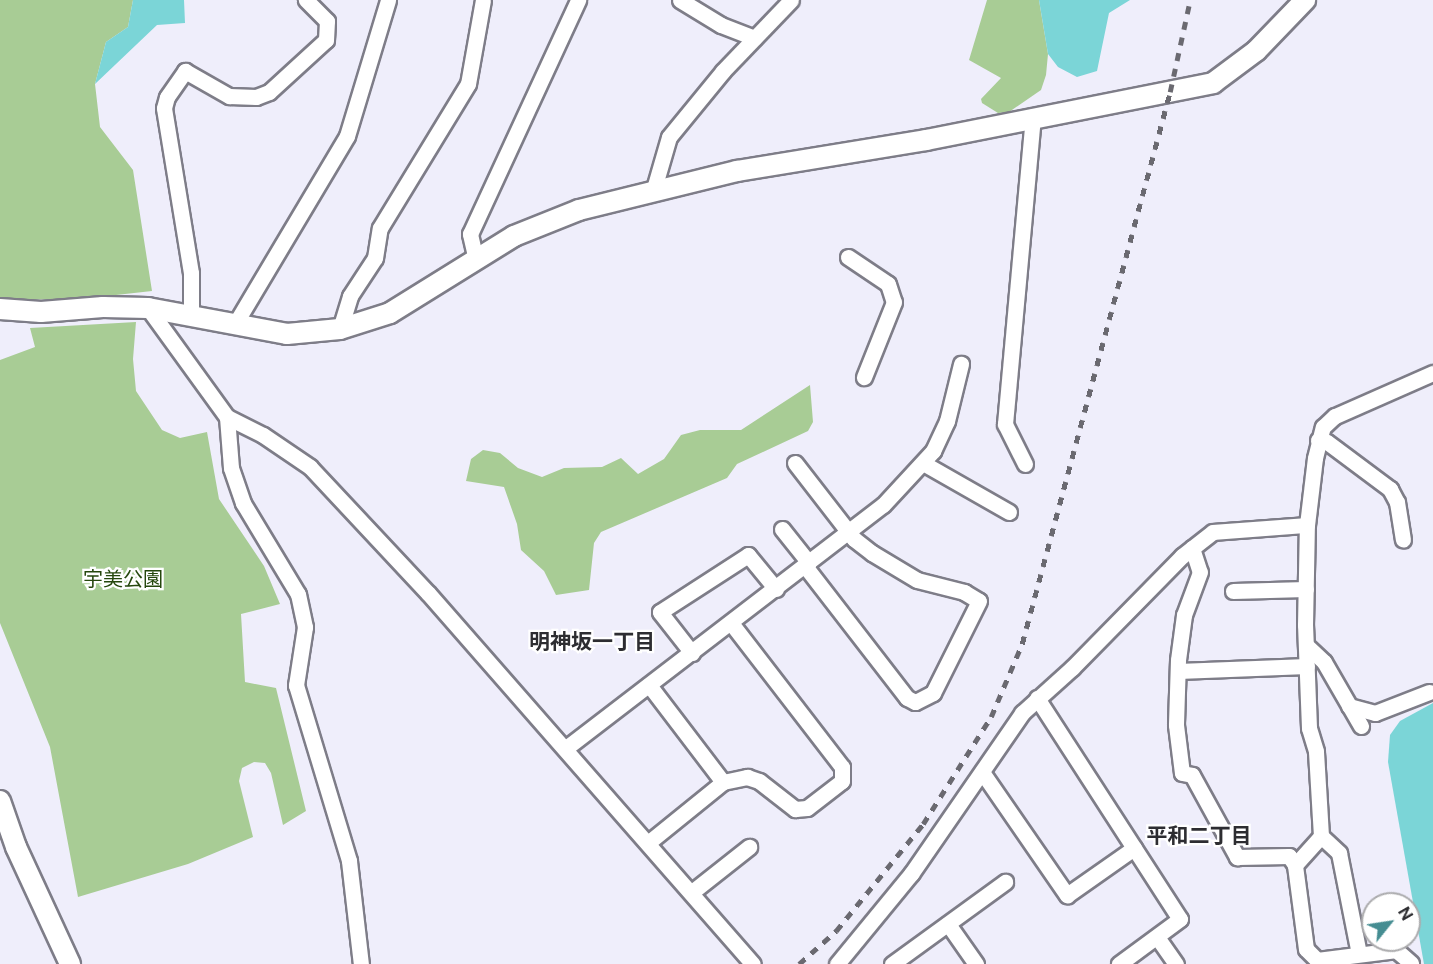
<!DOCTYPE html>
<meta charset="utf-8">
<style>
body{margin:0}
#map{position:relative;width:1433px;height:964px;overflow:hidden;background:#efeefb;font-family:"Public Sans","Noto Sans JP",sans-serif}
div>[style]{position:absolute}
.green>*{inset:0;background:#a8cc95}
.water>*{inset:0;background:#7bd5d7}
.roads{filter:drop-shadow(2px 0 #7e7d88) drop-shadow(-2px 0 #7e7d88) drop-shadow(0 2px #7e7d88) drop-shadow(0 -2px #7e7d88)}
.minor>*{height:15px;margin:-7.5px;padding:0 7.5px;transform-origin:7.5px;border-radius:7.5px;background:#fff}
.tertiary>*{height:20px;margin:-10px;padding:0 10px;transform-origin:10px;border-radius:10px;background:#fff}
.rail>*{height:4.5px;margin-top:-2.25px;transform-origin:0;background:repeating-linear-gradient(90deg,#6a6970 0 8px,transparent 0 16px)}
span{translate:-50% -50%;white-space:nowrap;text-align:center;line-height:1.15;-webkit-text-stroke:4.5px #fff;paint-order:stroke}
.park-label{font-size:20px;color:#25470d}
.neighbourhood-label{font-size:21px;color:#2d2d31;font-weight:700}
.north{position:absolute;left:1361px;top:892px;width:60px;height:60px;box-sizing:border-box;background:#fff;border:2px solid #ababad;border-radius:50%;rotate:60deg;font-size:16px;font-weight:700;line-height:24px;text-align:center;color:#2d2d31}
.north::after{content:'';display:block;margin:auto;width:21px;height:27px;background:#458d92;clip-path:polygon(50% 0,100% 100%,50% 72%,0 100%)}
</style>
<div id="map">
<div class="green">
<i style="clip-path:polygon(0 0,133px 0,128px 27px,106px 42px,95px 84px,100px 127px,133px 170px,152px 291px,80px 299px,0 300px)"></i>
<i style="clip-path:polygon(987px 0,1039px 0,1048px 54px,1046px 75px,1041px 90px,1009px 112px,998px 113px,982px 103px,981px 99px,1001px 78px,969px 60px)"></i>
<i style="clip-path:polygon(136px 322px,133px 359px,136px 391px,162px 430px,180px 438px,207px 432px,219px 499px,264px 566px,280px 604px,241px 614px,245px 682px,276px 688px,306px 811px,283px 825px,271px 773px,265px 763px,254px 762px,242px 768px,239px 781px,253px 837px,188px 864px,78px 897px,50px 747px,0 623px,0 360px,35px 347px,30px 328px)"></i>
<i style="clip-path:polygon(810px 385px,813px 422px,808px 431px,737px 464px,727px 478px,601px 532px,594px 543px,589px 590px,556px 595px,544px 571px,521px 550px,517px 524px,504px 487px,466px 481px,471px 459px,483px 450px,500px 453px,518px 468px,542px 477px,564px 468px,602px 467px,621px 458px,638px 474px,664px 459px,681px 435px,700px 430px,741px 430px)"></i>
</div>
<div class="water">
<i style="clip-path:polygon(133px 0,184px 0,185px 23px,157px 25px,95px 84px,106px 42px,128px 27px)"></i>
<i style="clip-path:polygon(1039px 0,1130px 0,1109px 13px,1097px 71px,1077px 77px,1058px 67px,1048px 54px)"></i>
<i style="clip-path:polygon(1433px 703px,1433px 964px,1424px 964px,1388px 762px,1390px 735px,1400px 721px)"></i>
</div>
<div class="roads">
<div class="minor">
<i style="left:680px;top:0;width:48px;rotate:31.4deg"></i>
<i style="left:721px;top:25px;width:36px;rotate:21deg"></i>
<i style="left:653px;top:192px;width:57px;rotate:-73.8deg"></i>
<i style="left:669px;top:137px;width:85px;rotate:-50.7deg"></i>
<i style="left:723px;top:71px;width:98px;rotate:-46.2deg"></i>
<i style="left:848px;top:257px;width:48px;rotate:34deg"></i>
<i style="left:888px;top:284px;width:19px;rotate:72deg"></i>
<i style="left:894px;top:302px;width:81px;rotate:111.8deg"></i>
<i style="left:476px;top:260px;width:27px;rotate:-103deg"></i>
<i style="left:470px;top:234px;width:258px;rotate:-65.2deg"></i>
<i style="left:148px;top:308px;width:135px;rotate:54.1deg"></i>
<i style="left:227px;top:417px;width:40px;rotate:26.6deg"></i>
<i style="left:263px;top:435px;width:57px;rotate:34.2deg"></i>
<i style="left:310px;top:467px;width:173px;rotate:46.9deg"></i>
<i style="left:428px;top:593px;width:493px;rotate:48.8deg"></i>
<i style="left:191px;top:315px;width:42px;rotate:-90deg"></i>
<i style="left:191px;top:273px;width:167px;rotate:-99.3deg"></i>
<i style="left:164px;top:108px;width:11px;rotate:-75deg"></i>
<i style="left:167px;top:97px;width:32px;rotate:-55deg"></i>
<i style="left:185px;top:71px;width:51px;rotate:29.6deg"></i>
<i style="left:229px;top:96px;width:27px;rotate:2deg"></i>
<i style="left:256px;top:97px;width:14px;rotate:-21deg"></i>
<i style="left:269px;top:92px;width:77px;rotate:-42.4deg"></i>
<i style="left:326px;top:40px;width:19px;rotate:-87deg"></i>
<i style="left:327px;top:21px;width:30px;rotate:-135deg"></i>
<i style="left:235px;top:324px;width:219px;rotate:-59.2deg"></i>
<i style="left:347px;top:136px;width:142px;rotate:-73.2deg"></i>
<i style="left:340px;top:329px;width:34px;rotate:-73deg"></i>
<i style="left:350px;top:296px;width:45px;rotate:-56.7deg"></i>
<i style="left:375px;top:258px;width:30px;rotate:-81deg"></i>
<i style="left:380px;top:228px;width:169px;rotate:-58.6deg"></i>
<i style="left:468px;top:84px;width:85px;rotate:-79.9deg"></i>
<i style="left:227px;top:417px;width:51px;rotate:85.5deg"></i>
<i style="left:231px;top:468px;width:37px;rotate:71deg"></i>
<i style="left:243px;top:503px;width:106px;rotate:58.9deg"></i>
<i style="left:298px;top:594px;width:34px;rotate:78deg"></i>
<i style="left:305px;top:627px;width:59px;rotate:98.8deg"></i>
<i style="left:296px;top:685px;width:184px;rotate:73.2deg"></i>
<i style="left:349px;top:861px;width:104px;rotate:83.4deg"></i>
<i style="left:1318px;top:440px;width:9px;rotate:13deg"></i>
<i style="left:1327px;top:442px;width:79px;rotate:36.7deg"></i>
<i style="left:1390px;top:489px;width:15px;rotate:62deg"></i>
<i style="left:1397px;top:502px;width:38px;rotate:81deg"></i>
<i style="left:795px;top:463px;width:96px;rotate:52.2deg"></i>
<i style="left:854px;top:539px;width:23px;rotate:38deg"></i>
<i style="left:872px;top:553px;width:52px;rotate:31deg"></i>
<i style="left:917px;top:580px;width:49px;rotate:14.3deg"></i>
<i style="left:964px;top:592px;width:17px;rotate:31deg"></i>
<i style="left:979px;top:601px;width:103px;rotate:116.6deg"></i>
<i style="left:933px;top:693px;width:20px;rotate:153deg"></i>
<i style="left:915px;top:702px;width:9px;rotate:-153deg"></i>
<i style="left:907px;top:698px;width:167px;rotate:-127.7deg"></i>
<i style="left:923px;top:463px;width:99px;rotate:29.7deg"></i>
<i style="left:1025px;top:464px;width:45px;rotate:-116.6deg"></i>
<i style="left:1005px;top:424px;width:309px;rotate:-84.8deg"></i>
<i style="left:782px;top:529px;width:43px;rotate:51.5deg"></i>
<i style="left:1192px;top:548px;width:25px;rotate:72deg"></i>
<i style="left:1200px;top:572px;width:46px;rotate:110.4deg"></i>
<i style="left:1184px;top:615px;width:45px;rotate:97.6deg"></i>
<i style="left:1178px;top:660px;width:65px;rotate:91.8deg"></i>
<i style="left:1176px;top:725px;width:48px;rotate:82.9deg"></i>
<i style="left:1182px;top:773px;width:10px;rotate:11deg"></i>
<i style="left:1192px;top:775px;width:94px;rotate:61.2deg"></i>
<i style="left:1237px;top:857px;width:52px;rotate:-1.1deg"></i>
<i style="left:1289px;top:856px;width:11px;rotate:56deg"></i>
<i style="left:1233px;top:591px;width:73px;rotate:-1.6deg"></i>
<i style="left:1307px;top:646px;width:23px;rotate:43deg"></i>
<i style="left:1324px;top:662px;width:74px;rotate:60deg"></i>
<i style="left:692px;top:653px;width:52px;rotate:-128deg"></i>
<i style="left:660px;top:612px;width:105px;rotate:-32.9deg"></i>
<i style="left:748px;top:555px;width:44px;rotate:50.5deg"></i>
<i style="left:1178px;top:671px;width:129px;rotate:-2.2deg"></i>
<i style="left:649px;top:685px;width:122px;rotate:52.7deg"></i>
<i style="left:1037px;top:698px;width:263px;rotate:57.1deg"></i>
<i style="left:1180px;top:919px;width:76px;rotate:143.6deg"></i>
<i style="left:1349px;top:706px;width:27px;rotate:15deg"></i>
<i style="left:1375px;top:713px;width:58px;rotate:-21.3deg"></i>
<i style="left:566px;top:748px;width:399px;rotate:-37.5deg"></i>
<i style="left:883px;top:505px;width:74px;rotate:-47.2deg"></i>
<i style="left:933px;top:451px;width:33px;rotate:-65deg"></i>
<i style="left:947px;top:421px;width:59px;rotate:-76.2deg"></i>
<i style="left:982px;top:772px;width:150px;rotate:55.4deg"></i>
<i style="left:1067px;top:895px;width:82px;rotate:-35deg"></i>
<i style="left:1321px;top:836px;width:25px;rotate:43deg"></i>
<i style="left:1339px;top:853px;width:103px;rotate:78.8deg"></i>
<i style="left:649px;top:842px;width:95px;rotate:-39deg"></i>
<i style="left:723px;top:782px;width:25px;rotate:-12deg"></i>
<i style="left:747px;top:777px;width:13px;rotate:18deg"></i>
<i style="left:759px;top:781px;width:46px;rotate:37.9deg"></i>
<i style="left:795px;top:809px;width:12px;rotate:-5deg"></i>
<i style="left:807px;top:808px;width:44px;rotate:-37.6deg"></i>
<i style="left:842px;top:781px;width:14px;rotate:-90deg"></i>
<i style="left:842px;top:767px;width:182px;rotate:-127.6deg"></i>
<i style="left:692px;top:892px;width:73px;rotate:-38.3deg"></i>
<i style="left:948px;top:924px;width:49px;rotate:55deg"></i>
<i style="left:1157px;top:937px;width:33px;rotate:55deg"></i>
<i style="left:1317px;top:960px;width:80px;rotate:-7.2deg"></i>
<i style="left:1396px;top:950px;width:20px;rotate:41deg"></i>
<i style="left:837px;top:964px;width:117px;rotate:-50.6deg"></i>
<i style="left:911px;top:874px;width:196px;rotate:-55.4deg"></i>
<i style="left:1022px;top:713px;width:67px;rotate:-42deg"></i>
<i style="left:1072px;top:668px;width:157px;rotate:-45.5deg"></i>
<i style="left:1182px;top:556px;width:39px;rotate:-38deg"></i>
<i style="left:1213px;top:532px;width:94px;rotate:-4.3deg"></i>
<i style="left:892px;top:964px;width:140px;rotate:-36deg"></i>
<i style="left:1321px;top:964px;width:21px;rotate:-135deg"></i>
<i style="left:1306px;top:949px;width:85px;rotate:-97.5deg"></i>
<i style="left:1295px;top:865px;width:39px;rotate:-48deg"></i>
<i style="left:1321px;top:836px;width:85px;rotate:-93.4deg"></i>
<i style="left:1316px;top:751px;width:24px;rotate:-107deg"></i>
<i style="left:1309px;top:728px;width:103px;rotate:-92.2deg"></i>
<i style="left:1305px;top:625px;width:100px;rotate:-88.9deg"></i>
<i style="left:1307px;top:525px;width:67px;rotate:-83.2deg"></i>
<i style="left:1315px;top:458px;width:32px;rotate:-76deg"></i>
<i style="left:1323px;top:427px;width:16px;rotate:-43deg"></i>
<i style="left:1335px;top:416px;width:107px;rotate:-23.7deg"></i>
</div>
<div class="tertiary">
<i style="left:0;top:309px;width:41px;rotate:4.2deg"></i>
<i style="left:41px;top:312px;width:62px;rotate:-4.6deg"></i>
<i style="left:103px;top:307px;width:45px;rotate:1.3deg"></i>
<i style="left:148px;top:308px;width:141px;rotate:10.6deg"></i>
<i style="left:287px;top:334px;width:53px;rotate:-5.4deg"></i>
<i style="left:340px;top:329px;width:52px;rotate:-17.7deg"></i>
<i style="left:390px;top:313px;width:146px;rotate:-31.8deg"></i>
<i style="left:514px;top:236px;width:70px;rotate:-21.8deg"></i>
<i style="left:579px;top:210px;width:163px;rotate:-13.9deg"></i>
<i style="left:737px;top:171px;width:192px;rotate:-9.3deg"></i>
<i style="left:926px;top:140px;width:293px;rotate:-11.2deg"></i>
<i style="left:1213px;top:83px;width:54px;rotate:-36.7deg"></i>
<i style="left:1256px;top:51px;width:71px;rotate:-46.1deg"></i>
<i style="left:0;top:801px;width:49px;rotate:70.8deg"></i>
<i style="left:16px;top:847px;width:129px;rotate:65.2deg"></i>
</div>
</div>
<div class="rail">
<i style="left:799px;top:964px;width:50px;rotate:-41.7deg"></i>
<i style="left:836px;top:931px;width:138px;rotate:-50.9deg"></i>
<i style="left:923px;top:824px;width:127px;rotate:-57.6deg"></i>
<i style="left:991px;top:717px;width:79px;rotate:-67deg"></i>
<i style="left:1022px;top:644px;width:571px;rotate:-74.99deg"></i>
<i style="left:1170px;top:92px;width:94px;rotate:-77.7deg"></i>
</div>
<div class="park-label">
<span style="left:123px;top:579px">宇美公園</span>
</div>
<div class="neighbourhood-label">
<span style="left:592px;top:642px">明神坂一丁目</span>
<span style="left:1199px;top:836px">平和二丁目</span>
</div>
<div class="north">N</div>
</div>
